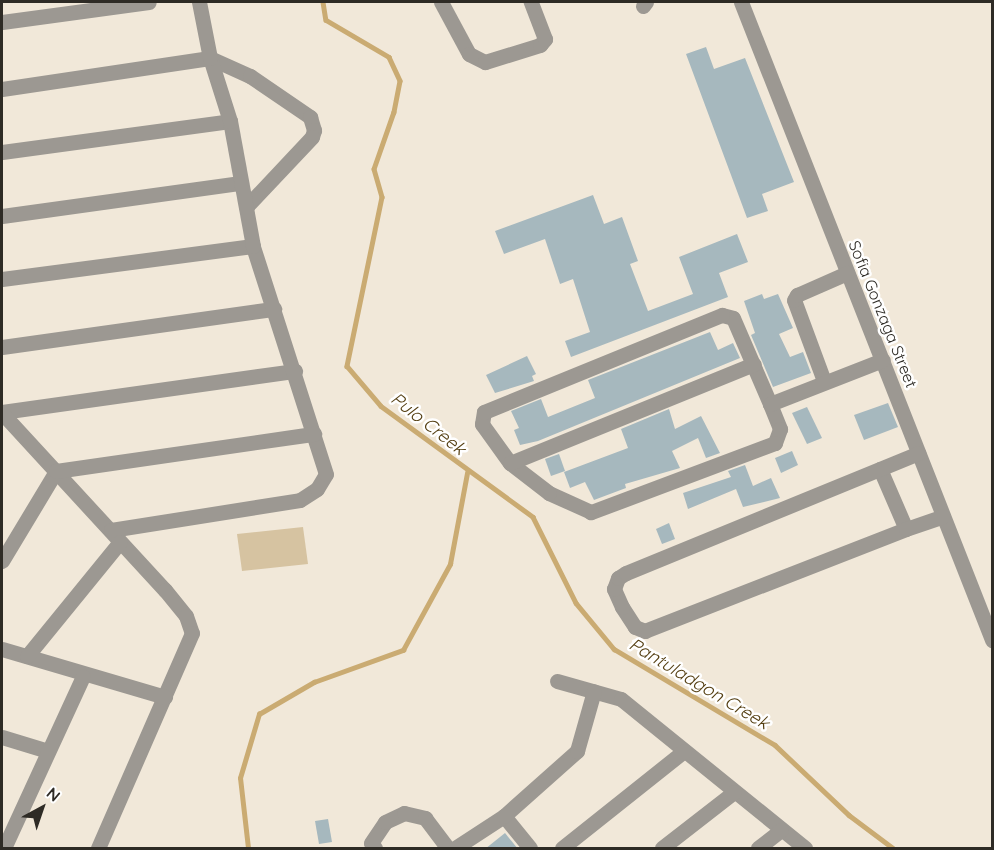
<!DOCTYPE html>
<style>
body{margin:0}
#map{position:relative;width:994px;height:850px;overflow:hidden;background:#f1e8d9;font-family:Quicksand,sans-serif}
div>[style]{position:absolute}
.green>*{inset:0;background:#d6c3a1}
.stream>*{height:4.5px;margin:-2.25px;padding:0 2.25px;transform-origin:2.25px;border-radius:2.25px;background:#caab72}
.building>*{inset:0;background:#a6b8be}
.minor>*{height:15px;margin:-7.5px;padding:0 7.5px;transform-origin:7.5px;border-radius:7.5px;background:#9c9892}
span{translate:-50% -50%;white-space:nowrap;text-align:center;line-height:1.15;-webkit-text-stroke:5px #fff;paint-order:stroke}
.street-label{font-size:16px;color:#2e2b25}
.water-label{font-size:18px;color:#543e11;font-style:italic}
.frame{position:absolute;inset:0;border:3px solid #2e2b25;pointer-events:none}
.north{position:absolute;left:12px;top:778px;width:60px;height:60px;-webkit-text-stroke:4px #fff;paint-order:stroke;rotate:40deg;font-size:16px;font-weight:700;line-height:24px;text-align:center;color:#2e2b25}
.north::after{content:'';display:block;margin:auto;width:21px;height:27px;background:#2e2b25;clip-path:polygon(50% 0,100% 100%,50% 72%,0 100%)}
</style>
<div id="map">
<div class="green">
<i style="clip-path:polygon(303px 527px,308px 564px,242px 571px,237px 534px)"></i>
</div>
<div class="stream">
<i style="left:323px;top:2px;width:18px;rotate:81deg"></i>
<i style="left:326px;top:20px;width:73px;rotate:30.4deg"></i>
<i style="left:389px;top:57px;width:26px;rotate:65deg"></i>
<i style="left:400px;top:81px;width:32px;rotate:101deg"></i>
<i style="left:394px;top:112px;width:60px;rotate:109.3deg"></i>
<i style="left:374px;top:169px;width:29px;rotate:74deg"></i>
<i style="left:382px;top:197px;width:173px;rotate:101.7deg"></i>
<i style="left:347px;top:366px;width:52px;rotate:49.6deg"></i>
<i style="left:381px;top:406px;width:188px;rotate:36.1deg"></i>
<i style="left:533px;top:517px;width:96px;rotate:63.4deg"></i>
<i style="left:576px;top:603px;width:60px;rotate:50.4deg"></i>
<i style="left:614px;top:649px;width:187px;rotate:30.8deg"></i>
<i style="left:775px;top:745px;width:102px;rotate:43.4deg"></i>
<i style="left:849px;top:815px;width:55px;rotate:36.9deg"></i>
<i style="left:248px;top:848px;width:70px;rotate:-96.5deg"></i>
<i style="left:240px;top:778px;width:67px;rotate:-73.5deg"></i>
<i style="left:259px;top:714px;width:64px;rotate:-30.2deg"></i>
<i style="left:314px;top:682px;width:95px;rotate:-19.8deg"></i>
<i style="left:403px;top:650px;width:98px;rotate:-61.3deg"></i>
<i style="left:450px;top:564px;width:93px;rotate:-79.4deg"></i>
</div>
<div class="building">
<i style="clip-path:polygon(706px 47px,714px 69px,745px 58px,794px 182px,762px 194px,768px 211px,747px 218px,686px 54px)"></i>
<i style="clip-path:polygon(593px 195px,604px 224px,622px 217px,638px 261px,630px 264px,648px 311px,693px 294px,679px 257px,737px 234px,748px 262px,719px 273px,728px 297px,571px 357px,565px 341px,590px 332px,573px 279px,560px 284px,545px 239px,504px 254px,495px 231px)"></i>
<i style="clip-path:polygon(762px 294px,764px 299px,778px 294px,793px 328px,779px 334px,790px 357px,803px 352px,811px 373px,773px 387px,751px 335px,755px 333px,744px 301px)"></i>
<i style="clip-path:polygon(710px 332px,718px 350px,733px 343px,740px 358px,538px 441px,520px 445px,514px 430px,519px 428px,511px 411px,541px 399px,548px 417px,595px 398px,588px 380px)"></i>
<i style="clip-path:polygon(527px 356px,536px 374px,532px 376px,534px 381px,495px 393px,486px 375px)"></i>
<i style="clip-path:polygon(888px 403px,898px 427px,864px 440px,854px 415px)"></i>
<i style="clip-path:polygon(807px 407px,822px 438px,807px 444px,792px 413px)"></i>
<i style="clip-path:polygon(669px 409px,675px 429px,701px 416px,720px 453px,706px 458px,698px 438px,672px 451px,680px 468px,625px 484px,626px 488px,594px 500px,585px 482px,570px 488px,564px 472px,628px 448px,621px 429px)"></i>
<i style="clip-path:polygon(792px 451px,798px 465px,781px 473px,775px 458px)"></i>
<i style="clip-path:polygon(559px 454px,565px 471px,551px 476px,545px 459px)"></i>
<i style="clip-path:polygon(745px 465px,753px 486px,771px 478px,780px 498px,743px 507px,736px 489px,688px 509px,683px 493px,731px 477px,728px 471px)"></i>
<i style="clip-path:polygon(669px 523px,675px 539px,662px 544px,656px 529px)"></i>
<i style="clip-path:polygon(328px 819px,332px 842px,319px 844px,315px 821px)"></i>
<i style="clip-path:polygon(505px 833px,518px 849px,485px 849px)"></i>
</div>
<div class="minor">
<i style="left:441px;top:2px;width:59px;rotate:61.7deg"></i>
<i style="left:469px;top:54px;width:18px;rotate:27deg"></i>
<i style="left:485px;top:62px;width:58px;rotate:-17.2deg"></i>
<i style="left:540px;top:45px;width:8px;rotate:-50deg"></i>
<i style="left:545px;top:39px;width:40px;rotate:-111deg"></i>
<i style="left:741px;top:2px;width:686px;rotate:68.52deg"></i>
<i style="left:643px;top:6px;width:5px;rotate:-53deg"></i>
<i style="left:2px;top:22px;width:148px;rotate:-7.7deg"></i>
<i style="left:2px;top:89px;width:210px;rotate:-8.5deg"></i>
<i style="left:210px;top:58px;width:44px;rotate:24.2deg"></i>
<i style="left:250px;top:76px;width:73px;rotate:34.3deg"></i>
<i style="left:310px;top:117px;width:14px;rotate:73deg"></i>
<i style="left:314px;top:130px;width:7px;rotate:106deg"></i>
<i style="left:312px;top:137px;width:96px;rotate:133.3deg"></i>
<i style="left:2px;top:152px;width:230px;rotate:-7.7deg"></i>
<i style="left:2px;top:216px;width:239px;rotate:-7.9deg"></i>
<i style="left:2px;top:279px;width:253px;rotate:-7.5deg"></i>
<i style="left:722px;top:315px;width:11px;rotate:15deg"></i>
<i style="left:733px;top:318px;width:94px;rotate:66.7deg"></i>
<i style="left:770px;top:404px;width:27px;rotate:68deg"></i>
<i style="left:780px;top:429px;width:15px;rotate:110deg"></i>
<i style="left:775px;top:443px;width:197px;rotate:159.4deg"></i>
<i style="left:591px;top:512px;width:46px;rotate:-155.7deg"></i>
<i style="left:549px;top:493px;width:49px;rotate:-142.4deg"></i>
<i style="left:510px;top:463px;width:48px;rotate:-125.7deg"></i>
<i style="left:482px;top:424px;width:12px;rotate:-81deg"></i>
<i style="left:484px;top:412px;width:257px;rotate:-22.2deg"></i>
<i style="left:2px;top:347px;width:275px;rotate:-8deg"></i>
<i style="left:824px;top:381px;width:86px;rotate:-110.3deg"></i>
<i style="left:794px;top:300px;width:6px;rotate:-59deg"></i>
<i style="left:797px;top:295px;width:55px;rotate:-23.7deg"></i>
<i style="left:770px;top:404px;width:121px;rotate:-21.3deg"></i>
<i style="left:2px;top:412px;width:296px;rotate:-8deg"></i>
<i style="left:2px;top:413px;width:241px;rotate:47.4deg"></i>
<i style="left:165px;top:590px;width:33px;rotate:51deg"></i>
<i style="left:186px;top:616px;width:18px;rotate:71deg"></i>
<i style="left:192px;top:633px;width:235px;rotate:113.6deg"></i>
<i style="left:510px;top:463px;width:263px;rotate:-22.1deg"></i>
<i style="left:880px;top:469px;width:65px;rotate:66.6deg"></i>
<i style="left:906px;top:529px;width:280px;rotate:158.7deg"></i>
<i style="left:645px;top:631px;width:11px;rotate:-158deg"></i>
<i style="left:635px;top:627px;width:24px;rotate:-123deg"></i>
<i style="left:622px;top:607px;width:20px;rotate:-114deg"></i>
<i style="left:614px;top:589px;width:12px;rotate:-70deg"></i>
<i style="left:618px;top:578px;width:9px;rotate:-32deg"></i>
<i style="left:626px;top:573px;width:316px;rotate:-22.3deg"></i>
<i style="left:906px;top:529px;width:39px;rotate:-19deg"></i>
<i style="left:111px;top:530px;width:191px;rotate:-9deg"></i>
<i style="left:300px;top:500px;width:20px;rotate:-33deg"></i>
<i style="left:317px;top:489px;width:17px;rotate:-59deg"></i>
<i style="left:326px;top:474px;width:239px;rotate:-107.8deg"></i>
<i style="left:253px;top:246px;width:127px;rotate:-100.4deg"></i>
<i style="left:230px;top:121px;width:66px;rotate:-107.6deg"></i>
<i style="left:210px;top:58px;width:57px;rotate:-101.1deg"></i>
<i style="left:2px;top:561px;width:105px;rotate:-59deg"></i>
<i style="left:56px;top:471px;width:261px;rotate:-8.2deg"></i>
<i style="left:2px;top:649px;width:170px;rotate:16.4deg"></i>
<i style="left:27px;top:656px;width:147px;rotate:-50.8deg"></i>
<i style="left:557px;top:681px;width:66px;rotate:15.7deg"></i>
<i style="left:621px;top:699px;width:237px;rotate:39deg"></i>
<i style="left:2px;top:737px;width:48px;rotate:16.9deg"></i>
<i style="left:504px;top:816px;width:41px;rotate:50.9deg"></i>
<i style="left:4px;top:848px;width:189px;rotate:-65.3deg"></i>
<i style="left:375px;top:848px;width:6px;rotate:-129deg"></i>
<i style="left:371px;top:843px;width:25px;rotate:-56deg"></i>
<i style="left:385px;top:822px;width:21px;rotate:-25deg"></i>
<i style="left:404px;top:813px;width:22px;rotate:13deg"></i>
<i style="left:425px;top:818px;width:38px;rotate:53deg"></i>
<i style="left:455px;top:848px;width:59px;rotate:-33.1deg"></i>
<i style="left:504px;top:816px;width:98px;rotate:-41.7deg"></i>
<i style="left:577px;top:751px;width:62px;rotate:-74.2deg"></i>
<i style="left:562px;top:848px;width:156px;rotate:-38.5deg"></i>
<i style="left:662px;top:848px;width:91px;rotate:-37.9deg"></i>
<i style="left:758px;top:848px;width:29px;rotate:-38deg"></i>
</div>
<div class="street-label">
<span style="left:883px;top:314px;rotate:68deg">Sofia Gonzaga Street</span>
</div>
<div class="water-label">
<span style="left:428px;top:424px;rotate:38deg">Pulo Creek</span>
<span style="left:699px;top:684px;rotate:31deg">Pantuladgon Creek</span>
</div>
<div class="frame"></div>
<div class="north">N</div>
</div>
